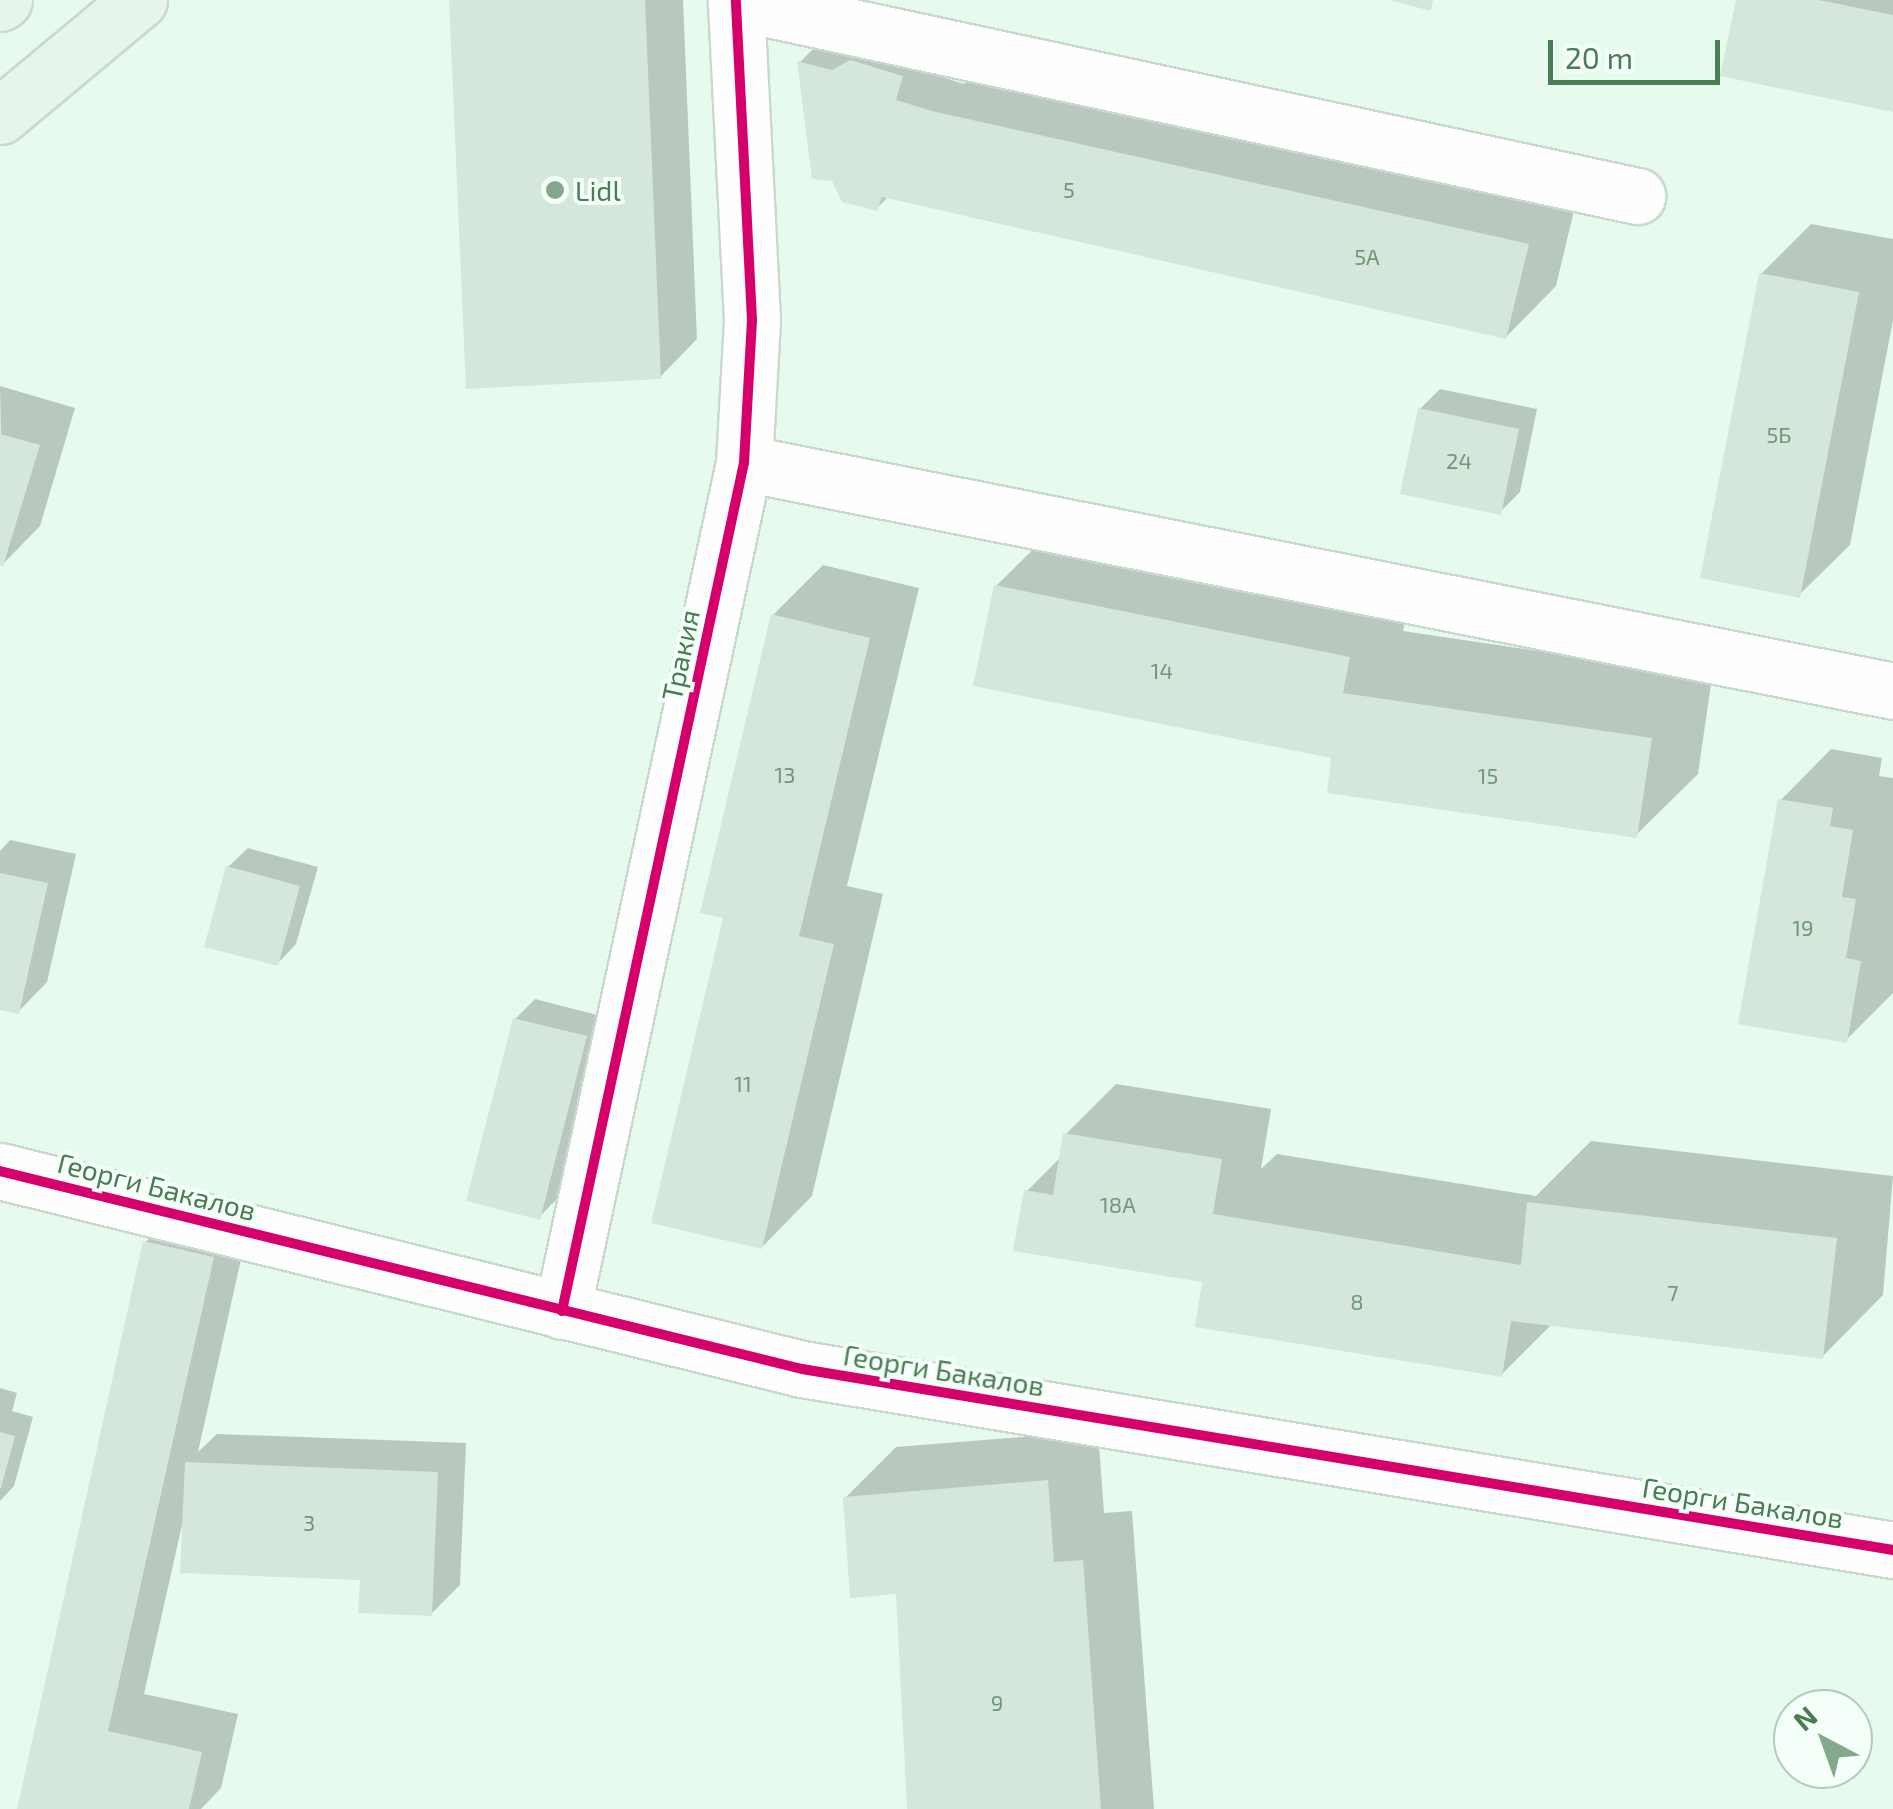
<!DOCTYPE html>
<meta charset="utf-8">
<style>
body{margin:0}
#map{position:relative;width:1893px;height:1809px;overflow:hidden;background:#effaf4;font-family:"Exo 2",sans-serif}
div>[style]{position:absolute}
.residential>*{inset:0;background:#e6fbee}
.shadow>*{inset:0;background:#0003}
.building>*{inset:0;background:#d5e7da}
.roads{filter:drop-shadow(2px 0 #cad8cd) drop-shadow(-2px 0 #cad8cd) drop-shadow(0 2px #cad8cd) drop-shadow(0 -2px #cad8cd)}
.street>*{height:55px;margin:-27.5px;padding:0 27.5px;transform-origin:27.5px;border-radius:27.5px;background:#fdfefd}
.primary>*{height:55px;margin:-27.5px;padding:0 27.5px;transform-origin:27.5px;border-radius:27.5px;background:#e6f4ec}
.cycleway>*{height:10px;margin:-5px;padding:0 5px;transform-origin:5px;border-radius:5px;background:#d6006c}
.dots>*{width:28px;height:28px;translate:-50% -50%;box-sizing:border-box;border:5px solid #f3fff8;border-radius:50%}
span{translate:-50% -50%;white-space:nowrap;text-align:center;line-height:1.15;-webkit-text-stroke:8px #f3fff8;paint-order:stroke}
.number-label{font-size:22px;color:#709877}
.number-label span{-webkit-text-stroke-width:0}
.poi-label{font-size:28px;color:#4b7c53}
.left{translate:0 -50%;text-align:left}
.street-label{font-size:28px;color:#4b7c53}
.north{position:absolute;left:1773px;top:1689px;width:100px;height:100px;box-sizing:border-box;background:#f3fff8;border:2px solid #b0cbb6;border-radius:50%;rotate:319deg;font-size:28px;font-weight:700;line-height:40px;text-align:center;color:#4b7c53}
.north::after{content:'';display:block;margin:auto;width:35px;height:45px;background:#84a88b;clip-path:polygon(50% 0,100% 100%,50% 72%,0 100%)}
.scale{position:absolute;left:1548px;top:40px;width:172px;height:45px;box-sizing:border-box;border:5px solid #4b7c53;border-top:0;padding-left:12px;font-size:30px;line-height:35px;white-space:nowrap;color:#4b7c53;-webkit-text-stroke:8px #f3fff8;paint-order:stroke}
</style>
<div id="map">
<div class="residential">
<i style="clip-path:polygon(evenodd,0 0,1893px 0,1893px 1809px,0 1809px,0 0,1793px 1709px,1853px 1709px,1853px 1769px,1793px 1769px,1793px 1709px)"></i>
</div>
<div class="shadow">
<i style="clip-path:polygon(452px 0,683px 0,697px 339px,660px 377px)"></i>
<i style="clip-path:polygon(1739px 0,1893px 0,1893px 110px)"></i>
<i style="clip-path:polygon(829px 33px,931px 47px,923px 71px,964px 84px,985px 62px,1578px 194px,1556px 286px,1506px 337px,889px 196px,877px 208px,800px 62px)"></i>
<i style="clip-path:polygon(1811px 224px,1893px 239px,1893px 320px,1850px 545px,1799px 595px,1761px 274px)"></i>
<i style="clip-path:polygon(0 386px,75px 408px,40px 526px,3px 564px)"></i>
<i style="clip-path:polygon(1440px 389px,1537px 409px,1520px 492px,1500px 512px,1420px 409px)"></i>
<i style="clip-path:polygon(1058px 525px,1411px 596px,1403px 631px,1712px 677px,1698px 774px,1636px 835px,1334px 756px,996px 586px)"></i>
<i style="clip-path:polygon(823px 565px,919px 588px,847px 886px,883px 894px,812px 1196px,762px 1247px,726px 916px,773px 615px)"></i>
<i style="clip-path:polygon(1831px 749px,1882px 758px,1879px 776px,1893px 778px,1893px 993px,1846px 1040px,1781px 800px)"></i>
<i style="clip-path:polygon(10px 840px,76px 854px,47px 982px,18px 1012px,0 1008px,0 851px)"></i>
<i style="clip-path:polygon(248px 848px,318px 867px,296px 944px,277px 964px,228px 867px)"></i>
<i style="clip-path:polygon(535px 999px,605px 1017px,559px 1197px,539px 1217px,515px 1019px)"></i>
<i style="clip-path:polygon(1116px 1084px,1271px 1109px,1261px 1169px,1277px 1154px,1536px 1196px,1591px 1141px,1893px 1176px,1883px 1295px,1822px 1357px,1552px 1324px,1501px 1375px,1206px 1274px,1026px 1192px,1062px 1156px,1065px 1135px)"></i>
<i style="clip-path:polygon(183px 1205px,250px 1219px,198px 1452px,217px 1434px,466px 1443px,460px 1585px,431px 1614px,362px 1578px,182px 1525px,144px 1694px,238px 1714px,221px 1788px,201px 1809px,19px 1809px,146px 1242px)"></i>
<i style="clip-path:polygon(0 1388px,17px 1393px,12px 1411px,33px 1417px,14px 1486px,0 1501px)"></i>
<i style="clip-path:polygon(1098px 1431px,1104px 1513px,1132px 1511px,1154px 1809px,909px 1809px,898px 1592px,845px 1498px,896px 1447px)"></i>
</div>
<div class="building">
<i style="clip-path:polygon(449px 0,645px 0,661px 379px,466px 389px)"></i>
<i style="clip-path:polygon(1389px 0,1433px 0,1431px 11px)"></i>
<i style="clip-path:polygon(1736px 0,1819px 0,1893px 15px,1893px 112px,1720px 76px)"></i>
<i style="clip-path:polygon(850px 60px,903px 76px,896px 100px,932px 111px,1529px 244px,1506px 339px,882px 197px,877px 211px,842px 202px,832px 181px,812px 179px,797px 61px,832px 70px)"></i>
<i style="clip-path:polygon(1759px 273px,1859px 292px,1800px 598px,1700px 578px)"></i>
<i style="clip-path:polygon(1418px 408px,1519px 429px,1501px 515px,1400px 494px)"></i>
<i style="clip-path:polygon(0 434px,40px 445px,3px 566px,0 565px)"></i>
<i style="clip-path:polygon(994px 585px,1350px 657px,1343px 693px,1652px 738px,1637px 838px,1327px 793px,1331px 758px,973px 686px)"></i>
<i style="clip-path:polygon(771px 614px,870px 638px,799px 936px,834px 944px,762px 1249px,651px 1223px,723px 918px,700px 913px)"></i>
<i style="clip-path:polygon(1778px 799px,1833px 808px,1830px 826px,1853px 830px,1842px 897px,1856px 899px,1846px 958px,1861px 961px,1847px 1043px,1738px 1024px)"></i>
<i style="clip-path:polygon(226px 866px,300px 886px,278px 966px,204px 947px)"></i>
<i style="clip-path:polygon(0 873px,48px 883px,19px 1014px,0 1010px)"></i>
<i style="clip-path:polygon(513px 1018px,587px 1036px,540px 1220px,466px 1201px)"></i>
<i style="clip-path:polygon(1063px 1133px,1222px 1159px,1213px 1214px,1521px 1265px,1527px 1202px,1837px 1238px,1823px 1359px,1511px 1321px,1502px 1377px,1195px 1327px,1202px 1282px,1013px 1251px,1024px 1190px,1053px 1195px)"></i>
<i style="clip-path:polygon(143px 1241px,214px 1257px,108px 1731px,202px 1752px,189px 1809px,17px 1809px)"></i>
<i style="clip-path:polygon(0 1432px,15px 1436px,1px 1488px,0 1488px)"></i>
<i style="clip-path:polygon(185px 1462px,438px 1472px,432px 1616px,358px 1613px,360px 1580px,180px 1573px)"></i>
<i style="clip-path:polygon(1048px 1480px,1054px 1562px,1083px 1560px,1101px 1809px,907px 1809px,896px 1594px,850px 1598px,843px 1497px)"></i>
</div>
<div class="roads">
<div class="street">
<i style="left:736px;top:2px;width:922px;rotate:12.15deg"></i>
<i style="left:744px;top:463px;width:1171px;rotate:11.22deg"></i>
<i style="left:0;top:1171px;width:826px;rotate:13.87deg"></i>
<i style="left:802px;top:1369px;width:1106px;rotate:9.42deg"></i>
<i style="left:562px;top:1311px;width:867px;rotate:-77.89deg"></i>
<i style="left:744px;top:463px;width:143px;rotate:-86.8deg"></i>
<i style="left:752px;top:320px;width:320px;rotate:-92.9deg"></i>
</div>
<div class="primary">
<i style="left:0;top:3px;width:5px;rotate:-37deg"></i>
<i style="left:0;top:116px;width:181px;rotate:-39.8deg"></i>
</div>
</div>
<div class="cycleway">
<i style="left:0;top:1171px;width:826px;rotate:13.87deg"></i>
<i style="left:802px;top:1369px;width:1106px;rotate:9.42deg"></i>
<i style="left:562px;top:1311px;width:867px;rotate:-77.89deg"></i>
<i style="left:744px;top:463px;width:143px;rotate:-86.8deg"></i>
<i style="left:752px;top:320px;width:320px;rotate:-92.9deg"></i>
</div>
<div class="dots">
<i style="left:555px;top:190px;background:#84a88b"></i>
</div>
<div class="number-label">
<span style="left:1069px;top:190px">5</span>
<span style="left:1367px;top:257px">5А</span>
<span style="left:1779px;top:435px">5Б</span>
<span style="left:1459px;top:461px">24</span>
<span style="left:1162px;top:671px">14</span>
<span style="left:785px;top:775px">13</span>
<span style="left:1488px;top:776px">15</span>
<span style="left:1803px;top:928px">19</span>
<span style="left:743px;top:1084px">11</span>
<span style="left:1118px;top:1205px">18А</span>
<span style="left:1673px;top:1293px">7</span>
<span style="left:1357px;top:1302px">8</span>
<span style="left:309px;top:1523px">3</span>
<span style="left:997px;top:1703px">9</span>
</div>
<div class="poi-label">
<span class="left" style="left:575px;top:190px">Lidl</span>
</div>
<div class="street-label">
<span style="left:680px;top:655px;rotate:-78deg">Тракия</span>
<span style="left:157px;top:1186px;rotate:14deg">Георги Бакалов</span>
<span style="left:944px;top:1370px;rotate:9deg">Георги Бакалов</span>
<span style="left:1743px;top:1502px;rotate:9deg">Георги Бакалов</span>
</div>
<div class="north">N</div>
<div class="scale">20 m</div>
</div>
